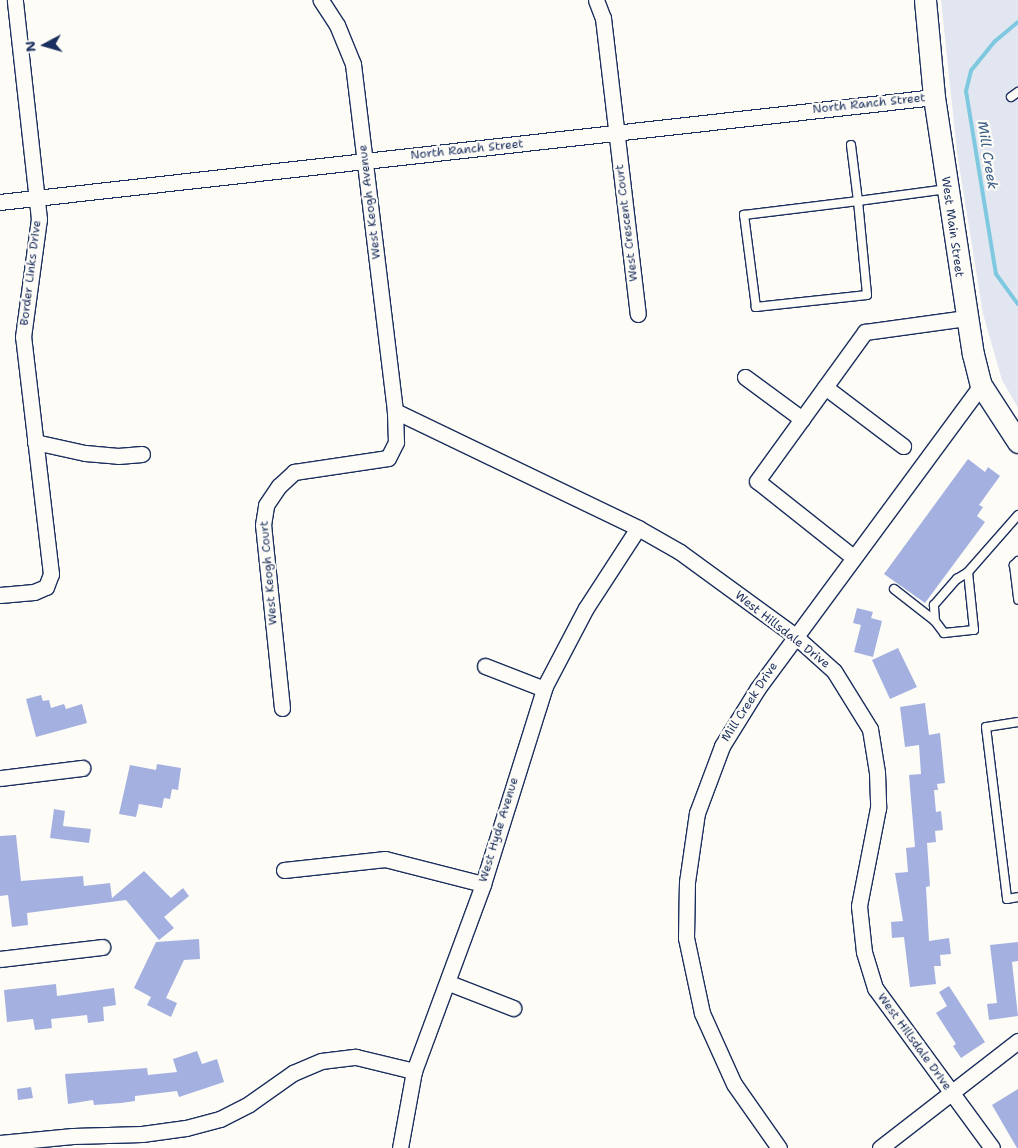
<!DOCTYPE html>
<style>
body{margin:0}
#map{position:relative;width:1018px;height:1148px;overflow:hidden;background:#fdfcf7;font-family:"Shantell Sans",sans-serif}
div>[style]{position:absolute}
.built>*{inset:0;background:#e2e6f0}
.stream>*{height:4px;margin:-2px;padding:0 2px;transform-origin:2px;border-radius:2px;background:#7ec9df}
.building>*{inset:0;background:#a4b1e0}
.roads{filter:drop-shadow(1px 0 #1b2f5e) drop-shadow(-1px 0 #1b2f5e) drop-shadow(0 1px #1b2f5e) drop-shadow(0 -1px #1b2f5e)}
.lane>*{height:8px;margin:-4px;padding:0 4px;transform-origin:4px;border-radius:4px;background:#fdfcf7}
.street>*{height:15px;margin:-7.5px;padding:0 7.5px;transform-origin:7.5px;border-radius:7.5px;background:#fdfcf7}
.secondary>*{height:21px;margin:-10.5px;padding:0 10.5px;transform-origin:10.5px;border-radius:10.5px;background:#fdfcf7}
span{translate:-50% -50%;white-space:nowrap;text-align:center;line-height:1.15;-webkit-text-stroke:4.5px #fdfcf7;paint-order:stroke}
.street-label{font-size:12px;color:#1b2f5e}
.water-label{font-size:14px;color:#395d85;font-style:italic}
.north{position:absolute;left:20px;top:20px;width:50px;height:50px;-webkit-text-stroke:4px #fdfcf7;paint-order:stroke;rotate:264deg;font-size:14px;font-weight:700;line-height:20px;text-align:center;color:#1b2f5e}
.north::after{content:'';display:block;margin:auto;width:18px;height:22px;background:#1b2f5e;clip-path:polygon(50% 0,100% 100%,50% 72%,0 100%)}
</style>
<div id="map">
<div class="built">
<i style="clip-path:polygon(941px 0,1018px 0,1018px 408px,1002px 380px,983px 314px,957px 152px)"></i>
</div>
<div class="stream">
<i style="left:1018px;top:22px;width:30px;rotate:140deg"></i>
<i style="left:995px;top:41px;width:38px;rotate:129deg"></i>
<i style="left:971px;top:71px;width:21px;rotate:104deg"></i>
<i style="left:966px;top:91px;width:185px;rotate:80.7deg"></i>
<i style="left:996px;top:274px;width:37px;rotate:54deg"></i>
</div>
<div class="building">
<i style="clip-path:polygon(968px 459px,985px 472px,988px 467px,1000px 476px,979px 505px,983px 507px,977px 516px,985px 522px,925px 603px,884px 574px)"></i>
<i style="clip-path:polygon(857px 608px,873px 612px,871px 618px,882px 621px,873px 657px,854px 652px,861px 625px,853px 623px)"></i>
<i style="clip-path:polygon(898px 648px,917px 687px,890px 699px,872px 660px)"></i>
<i style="clip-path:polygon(41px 695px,43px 701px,49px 700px,51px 708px,64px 704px,66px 709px,82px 704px,87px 723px,36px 737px,26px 699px)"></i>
<i style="clip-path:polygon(925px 703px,929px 735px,940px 733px,945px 783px,937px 784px,938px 790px,934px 790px,936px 812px,941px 811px,943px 830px,935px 831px,936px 842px,927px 843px,930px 886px,926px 887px,929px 941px,949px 938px,951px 954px,940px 955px,941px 966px,934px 966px,936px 984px,910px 987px,904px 937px,892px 938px,891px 922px,903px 921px,895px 873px,908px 872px,906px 848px,915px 847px,909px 775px,921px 774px,919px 745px,905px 747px,900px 707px)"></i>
<i style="clip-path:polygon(157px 764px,181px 768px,178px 790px,172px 789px,170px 799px,164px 798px,162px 808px,139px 804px,136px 817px,119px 814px,130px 765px,156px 770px)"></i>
<i style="clip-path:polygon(54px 809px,65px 811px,63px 826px,91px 829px,89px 843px,50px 838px)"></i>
<i style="clip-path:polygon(16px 835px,21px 881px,83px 876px,84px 886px,110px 883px,112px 898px,144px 871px,171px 898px,183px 888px,189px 896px,164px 917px,174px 928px,159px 940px,126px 900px,27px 913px,28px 925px,12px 927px,8px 895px,0 896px,0 836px)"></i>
<i style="clip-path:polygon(199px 939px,200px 959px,184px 960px,166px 998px,177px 1003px,171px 1017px,147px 1005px,151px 997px,134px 988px,156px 942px)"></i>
<i style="clip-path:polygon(1018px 942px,1018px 961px,1012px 962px,1018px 1016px,989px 1020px,987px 1004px,997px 1003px,990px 945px)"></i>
<i style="clip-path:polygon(56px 984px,57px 996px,114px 988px,116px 1005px,103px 1007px,104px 1021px,88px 1023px,87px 1015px,51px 1019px,52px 1028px,35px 1030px,33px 1019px,7px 1022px,4px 990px)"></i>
<i style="clip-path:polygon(949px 986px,985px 1042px,961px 1058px,953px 1046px,956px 1044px,936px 1013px,947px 1006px,939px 992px)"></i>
<i style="clip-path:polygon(197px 1051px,202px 1064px,217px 1059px,224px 1082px,179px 1097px,177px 1091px,135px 1096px,135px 1101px,121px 1103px,94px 1105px,93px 1100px,68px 1104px,65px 1074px,147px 1068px,148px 1075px,177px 1072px,173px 1059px)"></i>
<i style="clip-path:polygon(31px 1087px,33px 1098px,18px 1100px,17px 1089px)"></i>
<i style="clip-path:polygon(1018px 1089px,1018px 1148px,1017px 1148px,992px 1105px)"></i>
</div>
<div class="roads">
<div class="lane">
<i style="left:1011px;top:97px;width:9px;rotate:-36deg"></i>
<i style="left:851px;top:145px;width:56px;rotate:82.9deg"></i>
<i style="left:858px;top:201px;width:94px;rotate:84.5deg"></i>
<i style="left:867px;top:295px;width:112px;rotate:173.8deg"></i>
<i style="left:756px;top:307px;width:93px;rotate:-97.4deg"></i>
<i style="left:744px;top:215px;width:115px;rotate:-7deg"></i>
<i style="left:858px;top:201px;width:90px;rotate:-7.7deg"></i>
<i style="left:1018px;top:561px;width:6px;rotate:135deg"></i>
<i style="left:1014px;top:565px;width:35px;rotate:83deg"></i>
<i style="left:894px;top:589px;width:52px;rotate:38deg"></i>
<i style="left:935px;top:621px;width:15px;rotate:53deg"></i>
<i style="left:944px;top:633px;width:30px;rotate:-6deg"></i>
<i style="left:974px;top:630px;width:58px;rotate:-95.9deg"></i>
<i style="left:968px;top:572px;width:76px;rotate:-48.7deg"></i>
<i style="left:935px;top:621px;width:16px;rotate:-94deg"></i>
<i style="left:934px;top:605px;width:35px;rotate:-49deg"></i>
<i style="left:957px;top:579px;width:13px;rotate:-32deg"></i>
<i style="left:1018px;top:722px;width:32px;rotate:171deg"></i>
<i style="left:986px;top:727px;width:173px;rotate:83deg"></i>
<i style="left:1007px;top:899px;width:11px;rotate:-10deg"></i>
</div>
<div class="street">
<i style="left:596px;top:0;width:19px;rotate:69deg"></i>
<i style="left:603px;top:18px;width:298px;rotate:83.3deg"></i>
<i style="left:0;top:202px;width:940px;rotate:-6.41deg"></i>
<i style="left:745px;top:377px;width:71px;rotate:36.4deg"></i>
<i style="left:825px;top:387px;width:98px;rotate:37.1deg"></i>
<i style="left:395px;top:411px;width:270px;rotate:25.7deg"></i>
<i style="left:638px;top:528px;width:48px;rotate:29.7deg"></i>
<i style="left:680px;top:552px;width:142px;rotate:36.1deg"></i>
<i style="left:795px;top:636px;width:52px;rotate:41.9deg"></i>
<i style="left:834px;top:671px;width:68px;rotate:58.2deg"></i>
<i style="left:870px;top:729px;width:44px;rotate:80.8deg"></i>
<i style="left:877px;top:772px;width:36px;rotate:88deg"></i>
<i style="left:878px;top:808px;width:100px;rotate:101deg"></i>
<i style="left:859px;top:906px;width:46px;rotate:83.8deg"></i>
<i style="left:864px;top:952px;width:38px;rotate:73deg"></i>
<i style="left:875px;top:988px;width:198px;rotate:53.8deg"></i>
<i style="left:35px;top:442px;width:51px;rotate:12.4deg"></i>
<i style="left:85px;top:453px;width:33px;rotate:5deg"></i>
<i style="left:118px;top:456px;width:24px;rotate:-5deg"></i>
<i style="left:853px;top:557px;width:122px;rotate:-141.6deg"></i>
<i style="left:757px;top:481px;width:184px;rotate:-54.1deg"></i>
<i style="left:865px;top:332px;width:102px;rotate:-7.9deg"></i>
<i style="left:0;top:595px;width:34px;rotate:-5deg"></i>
<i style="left:34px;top:592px;width:13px;rotate:-23deg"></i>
<i style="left:46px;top:587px;width:14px;rotate:-69deg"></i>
<i style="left:51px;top:574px;width:239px;rotate:-96.7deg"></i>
<i style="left:23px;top:337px;width:119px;rotate:-82.3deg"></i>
<i style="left:39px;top:219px;width:220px;rotate:-96.3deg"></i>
<i style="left:485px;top:666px;width:63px;rotate:21.3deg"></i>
<i style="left:282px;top:708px;width:184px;rotate:-95.9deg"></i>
<i style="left:263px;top:525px;width:20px;rotate:-81deg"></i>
<i style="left:266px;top:505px;width:23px;rotate:-56deg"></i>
<i style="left:279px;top:486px;width:21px;rotate:-43deg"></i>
<i style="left:294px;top:472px;width:95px;rotate:-8.5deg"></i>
<i style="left:388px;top:458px;width:18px;rotate:-63deg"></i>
<i style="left:396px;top:442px;width:31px;rotate:-92deg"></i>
<i style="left:395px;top:411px;width:350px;rotate:-96.9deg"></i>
<i style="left:353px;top:64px;width:42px;rotate:-112.3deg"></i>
<i style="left:337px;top:25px;width:30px;rotate:-123deg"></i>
<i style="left:0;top:778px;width:83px;rotate:-7deg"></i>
<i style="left:284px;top:870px;width:102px;rotate:-6.2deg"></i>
<i style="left:385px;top:859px;width:101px;rotate:14.3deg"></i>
<i style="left:0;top:959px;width:103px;rotate:-6.7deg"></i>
<i style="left:449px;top:983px;width:69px;rotate:21.3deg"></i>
<i style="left:0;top:1143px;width:73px;rotate:-5.5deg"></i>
<i style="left:73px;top:1136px;width:69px;rotate:-1.7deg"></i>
<i style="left:142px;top:1134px;width:44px;rotate:-7.8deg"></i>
<i style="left:186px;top:1128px;width:35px;rotate:-15deg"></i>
<i style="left:220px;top:1119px;width:33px;rotate:-27deg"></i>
<i style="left:249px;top:1104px;width:54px;rotate:-35.2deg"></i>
<i style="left:293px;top:1073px;width:30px;rotate:-23deg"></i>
<i style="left:321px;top:1061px;width:35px;rotate:-7deg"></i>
<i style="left:356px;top:1057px;width:60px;rotate:13.6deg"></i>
<i style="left:400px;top:1148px;width:78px;rotate:-79.7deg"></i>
<i style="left:414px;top:1071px;width:199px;rotate:-69.7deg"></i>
<i style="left:483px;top:884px;width:207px;rotate:-72.6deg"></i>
<i style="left:545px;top:686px;width:88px;rotate:-62.3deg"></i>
<i style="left:586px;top:608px;width:95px;rotate:-57deg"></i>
<i style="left:779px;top:1148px;width:78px;rotate:-125.1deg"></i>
<i style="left:734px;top:1084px;width:78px;rotate:-114.3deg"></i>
<i style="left:702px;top:1013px;width:77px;rotate:-102deg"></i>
<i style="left:686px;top:938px;width:56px;rotate:-89deg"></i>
<i style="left:687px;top:882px;width:70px;rotate:-81.8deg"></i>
<i style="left:697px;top:813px;width:72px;rotate:-69.5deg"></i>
<i style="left:722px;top:746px;width:68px;rotate:-58.2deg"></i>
<i style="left:758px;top:688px;width:376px;rotate:-53.6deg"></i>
<i style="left:880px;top:1148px;width:175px;rotate:-37.8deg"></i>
</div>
<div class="secondary">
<i style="left:925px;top:0;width:97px;rotate:84.7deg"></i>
<i style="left:934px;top:97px;width:260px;rotate:81.4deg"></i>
<i style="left:973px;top:354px;width:32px;rotate:76deg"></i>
<i style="left:981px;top:385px;width:68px;rotate:57deg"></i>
</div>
</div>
<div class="street-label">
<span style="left:869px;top:104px;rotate:-6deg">North Ranch Street</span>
<span style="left:467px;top:150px;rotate:-6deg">North Ranch Street</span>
<span style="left:370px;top:202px;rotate:-97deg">West Keogh Avenue</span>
<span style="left:627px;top:223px;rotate:-97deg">West Crescent Court</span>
<span style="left:952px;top:227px;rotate:82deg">West Main Street</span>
<span style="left:31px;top:273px;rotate:-83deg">Border Links Drive</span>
<span style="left:269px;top:573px;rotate:-95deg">West Keogh Court</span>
<span style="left:782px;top:630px;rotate:38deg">West Hillsdale Drive</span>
<span style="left:750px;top:702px;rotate:-57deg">Mill Creek Drive</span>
<span style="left:499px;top:830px;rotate:-73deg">West Hyde Avenue</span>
<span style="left:914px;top:1042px;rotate:54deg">West Hillsdale Drive</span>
</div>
<div class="water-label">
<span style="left:988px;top:155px;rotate:81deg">Mill Creek</span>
</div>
<div class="north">N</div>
</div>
